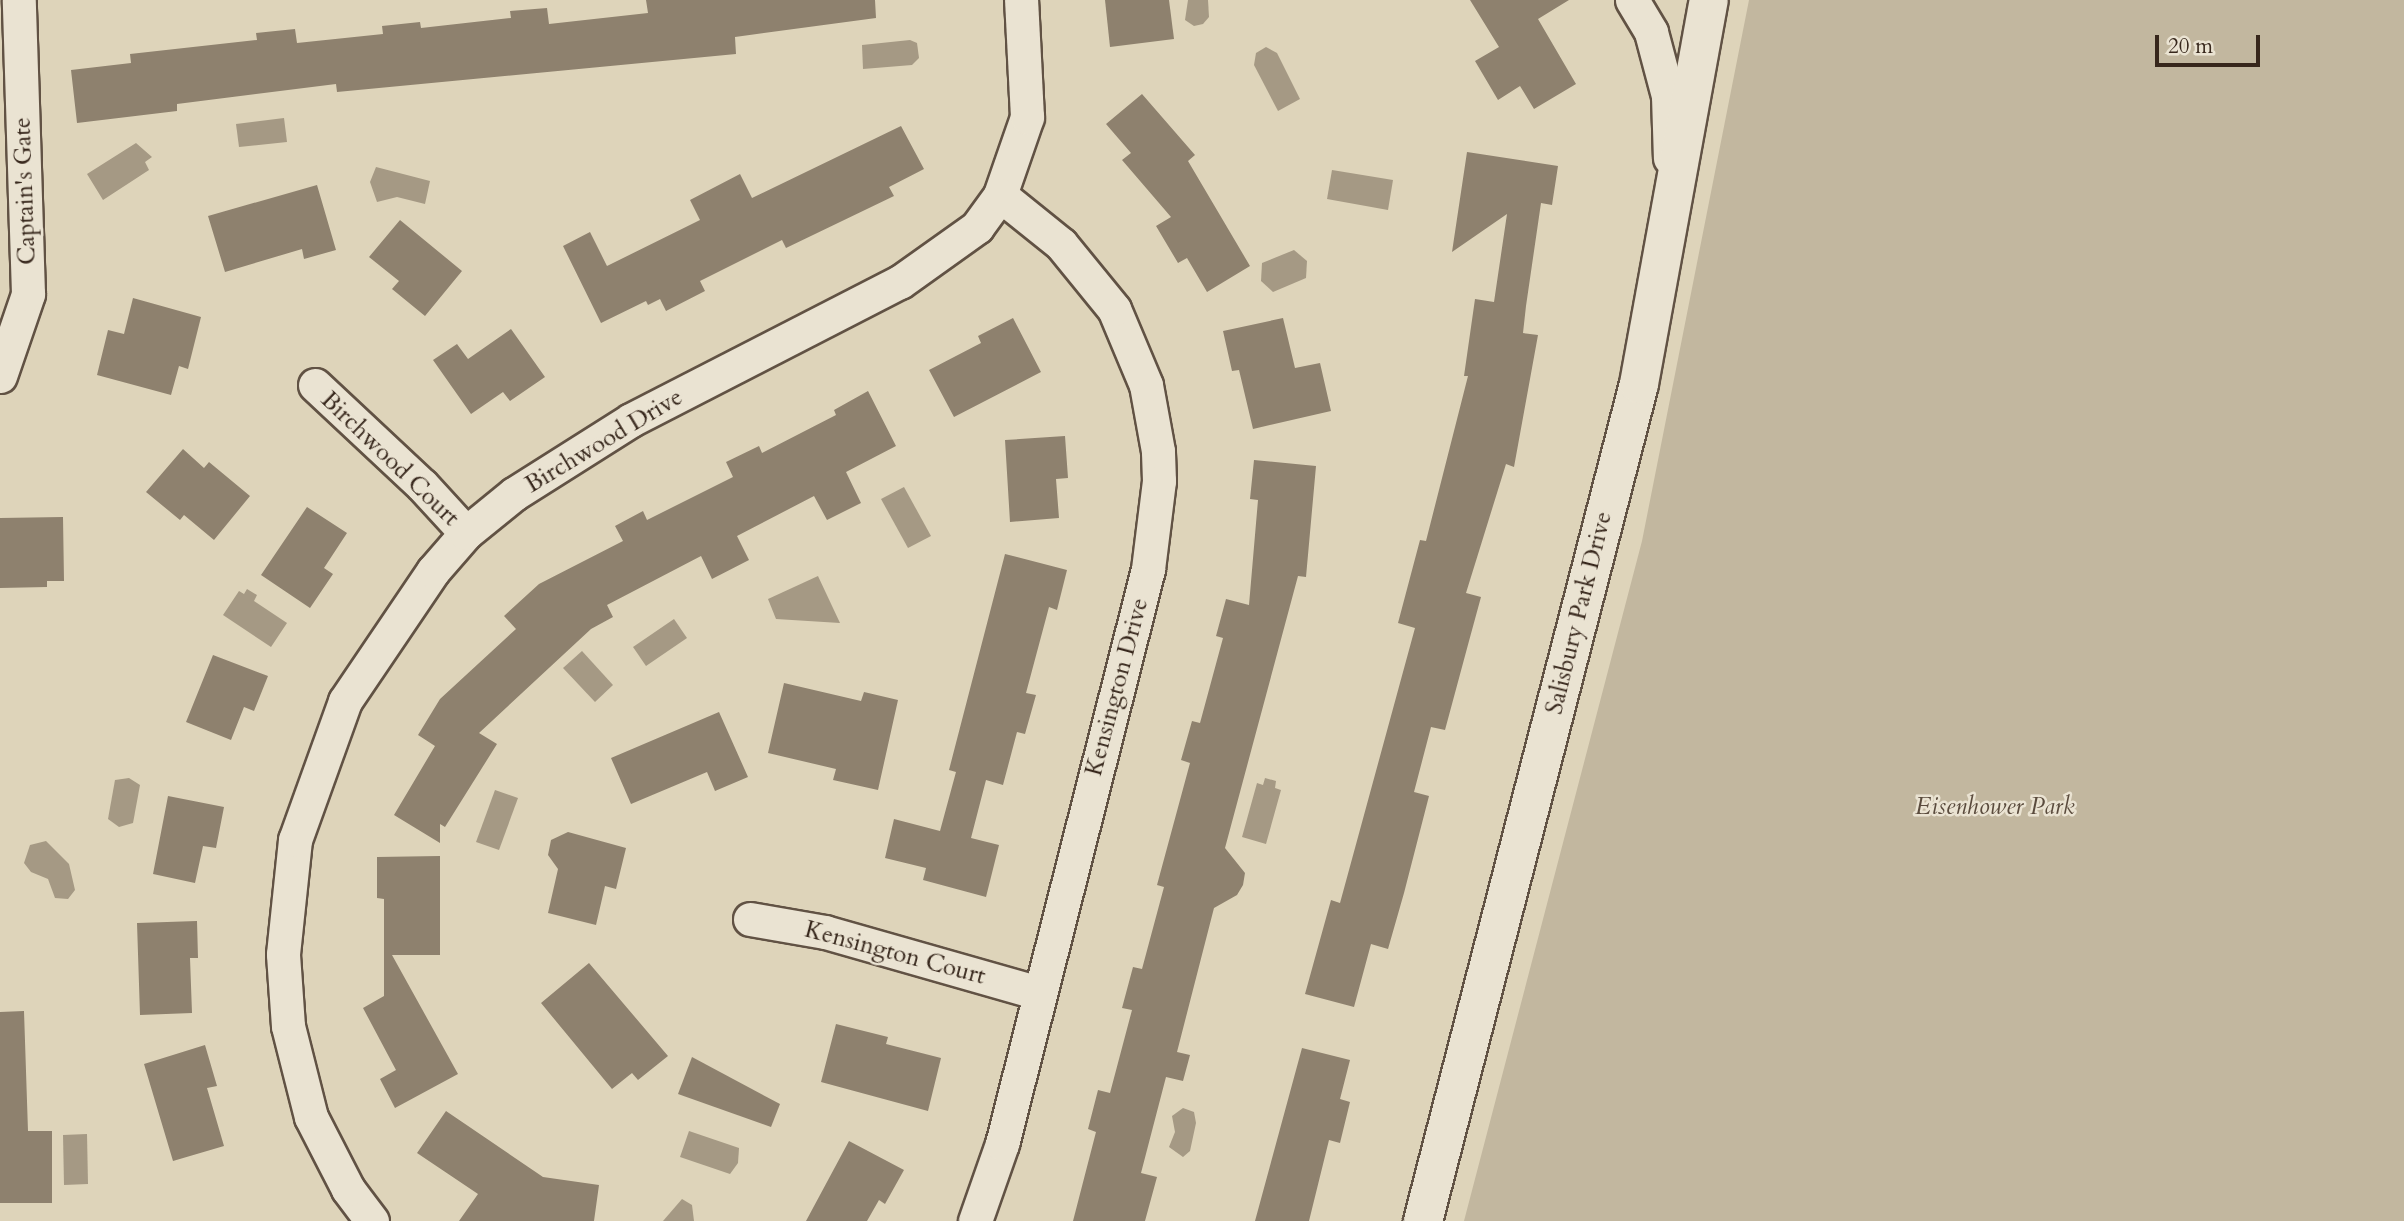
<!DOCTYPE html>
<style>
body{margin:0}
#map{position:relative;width:2404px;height:1221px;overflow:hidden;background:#ded4ba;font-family:Cardo,serif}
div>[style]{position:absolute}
.green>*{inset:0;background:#c2b79f}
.water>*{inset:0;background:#a59984}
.building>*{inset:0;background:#8e816e}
.roads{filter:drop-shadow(2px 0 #615244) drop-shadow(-2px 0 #615244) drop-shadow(0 2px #615244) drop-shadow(0 -2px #615244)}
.street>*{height:33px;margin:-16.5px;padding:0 16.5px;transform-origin:16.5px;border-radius:16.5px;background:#eae3d2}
.secondary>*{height:38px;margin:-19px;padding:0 19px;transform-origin:19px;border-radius:19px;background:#eae3d2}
span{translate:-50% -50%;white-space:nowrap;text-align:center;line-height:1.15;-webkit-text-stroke:5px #eae3d2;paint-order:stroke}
.street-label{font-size:24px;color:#37271c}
.park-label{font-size:24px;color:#5a4b3d;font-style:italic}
.scale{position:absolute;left:2155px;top:35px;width:105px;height:32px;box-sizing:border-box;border:4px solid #37271c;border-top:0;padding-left:9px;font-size:21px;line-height:24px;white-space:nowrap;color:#37271c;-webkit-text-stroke:5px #eae3d2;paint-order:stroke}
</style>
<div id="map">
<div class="green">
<i style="clip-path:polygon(1749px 0,2404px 0,2404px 1221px,1464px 1221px,1642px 541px)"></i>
</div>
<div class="water">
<i style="clip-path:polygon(1188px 0,1208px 0,1209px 17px,1203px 24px,1194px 26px,1185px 20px)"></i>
<i style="clip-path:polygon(910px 40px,917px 43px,919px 58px,912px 65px,863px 69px,862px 45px)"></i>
<i style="clip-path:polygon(1266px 47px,1277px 53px,1300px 99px,1278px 111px,1254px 65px,1256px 53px)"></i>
<i style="clip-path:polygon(284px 118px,287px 142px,239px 147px,236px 124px)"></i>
<i style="clip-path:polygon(136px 143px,152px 157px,145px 162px,149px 170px,103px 200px,87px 174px)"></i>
<i style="clip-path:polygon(376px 167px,430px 181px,425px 204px,397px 197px,377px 202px,370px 182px)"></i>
<i style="clip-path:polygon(1332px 170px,1393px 180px,1388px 210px,1327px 199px)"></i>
<i style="clip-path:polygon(1294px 250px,1307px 261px,1306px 278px,1273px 292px,1261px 281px,1262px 263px)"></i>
<i style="clip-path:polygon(904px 487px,931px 536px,908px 548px,881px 499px)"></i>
<i style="clip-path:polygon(818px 576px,840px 623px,776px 619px,768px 599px)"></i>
<i style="clip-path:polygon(247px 589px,257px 595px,254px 601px,287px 623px,271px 647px,223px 615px,239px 591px,244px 594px)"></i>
<i style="clip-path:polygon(674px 619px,687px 638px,646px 666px,633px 647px)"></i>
<i style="clip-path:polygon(582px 651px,613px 685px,595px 702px,563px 668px)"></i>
<i style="clip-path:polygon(129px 778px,140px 785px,133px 823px,119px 827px,108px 819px,115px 780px)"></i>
<i style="clip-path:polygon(1265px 778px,1276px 781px,1275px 788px,1281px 790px,1266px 844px,1242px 837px,1257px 783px,1263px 785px)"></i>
<i style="clip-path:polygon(495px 790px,518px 798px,499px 850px,476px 842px)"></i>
<i style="clip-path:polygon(46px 841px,69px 864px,75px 890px,68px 899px,55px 898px,48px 879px,31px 872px,24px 863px,30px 845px)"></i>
<i style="clip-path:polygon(1183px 1108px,1194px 1112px,1196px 1123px,1190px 1151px,1183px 1157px,1169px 1147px,1175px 1132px,1172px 1116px)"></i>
<i style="clip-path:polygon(689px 1131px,739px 1148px,738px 1163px,730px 1174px,680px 1157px)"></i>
<i style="clip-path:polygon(87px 1134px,88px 1184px,64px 1185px,63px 1135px)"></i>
<i style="clip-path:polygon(682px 1199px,692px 1205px,694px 1221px,663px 1221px)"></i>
</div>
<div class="building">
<i style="clip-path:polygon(646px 0,875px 0,876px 18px,735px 37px,736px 54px,337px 92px,336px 84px,177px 104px,177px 111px,77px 123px,71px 70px,131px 63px,130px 54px,257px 40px,256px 33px,295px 29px,297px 43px,383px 34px,382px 26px,420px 22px,421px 28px,511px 18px,510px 11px,547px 8px,549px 24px,648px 13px)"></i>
<i style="clip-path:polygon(1105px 0,1169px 0,1174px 39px,1110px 47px)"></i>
<i style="clip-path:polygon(1470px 0,1569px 0,1538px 19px,1576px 84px,1534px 109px,1520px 86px,1498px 100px,1475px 61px,1499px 47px)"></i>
<i style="clip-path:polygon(1142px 94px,1195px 155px,1188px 161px,1250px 266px,1207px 292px,1187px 258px,1178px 263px,1156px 226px,1171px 217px,1122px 160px,1131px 153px,1106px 124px)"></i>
<i style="clip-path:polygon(901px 126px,924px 169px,889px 187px,894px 196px,786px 248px,782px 240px,700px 281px,705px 291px,666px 311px,660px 299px,648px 305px,646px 301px,601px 323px,563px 246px,590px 232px,607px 266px,700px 220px,690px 200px,740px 174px,752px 198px)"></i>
<i style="clip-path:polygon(1467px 152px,1558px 166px,1552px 205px,1541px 203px,1526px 306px,1523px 333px,1538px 335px,1514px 467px,1506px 464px,1466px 593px,1481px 597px,1469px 641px,1445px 730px,1431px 727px,1414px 792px,1429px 796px,1404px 893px,1388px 949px,1371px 944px,1354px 1007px,1305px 994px,1331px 900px,1340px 903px,1415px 628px,1398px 623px,1420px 540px,1426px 541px,1468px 376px,1464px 376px,1475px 299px,1494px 302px,1507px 214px,1452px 252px)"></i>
<i style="clip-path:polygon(317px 185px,336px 250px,304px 259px,302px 249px,225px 272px,208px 216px)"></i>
<i style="clip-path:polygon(400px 220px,462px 271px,425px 316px,392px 289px,399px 281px,369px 257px)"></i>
<i style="clip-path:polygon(133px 298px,201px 317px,188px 369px,179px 366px,171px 395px,97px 375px,108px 330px,124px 334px)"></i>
<i style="clip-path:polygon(1013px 318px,1041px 372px,954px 417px,929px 370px,981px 343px,978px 336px)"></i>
<i style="clip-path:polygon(1283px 318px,1295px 368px,1320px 363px,1331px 411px,1253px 429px,1239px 370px,1232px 371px,1223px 331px)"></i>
<i style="clip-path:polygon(511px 329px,545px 377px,510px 401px,503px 392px,471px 414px,433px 360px,457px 344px,468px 359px)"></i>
<i style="clip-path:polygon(868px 391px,896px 446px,846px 472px,861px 503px,827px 520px,814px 496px,737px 536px,749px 560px,712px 579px,701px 556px,607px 605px,613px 617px,591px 629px,479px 733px,497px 744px,445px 827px,440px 824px,440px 843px,394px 815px,435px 746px,418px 735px,440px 699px,516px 629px,504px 616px,539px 584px,623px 541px,615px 526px,643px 511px,647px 520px,733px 477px,726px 462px,759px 446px,762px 453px,836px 415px,834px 410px)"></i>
<i style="clip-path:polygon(1065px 436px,1068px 478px,1056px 479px,1059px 518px,1010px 522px,1005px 440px)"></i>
<i style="clip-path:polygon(183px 449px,204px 468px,209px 462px,250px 496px,214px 540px,184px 515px,180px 520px,146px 492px)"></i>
<i style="clip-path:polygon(1254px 460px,1316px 466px,1306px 577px,1298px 576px,1225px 848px,1245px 873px,1243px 885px,1237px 895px,1214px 908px,1177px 1052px,1190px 1055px,1183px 1081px,1166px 1077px,1141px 1173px,1157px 1177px,1145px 1221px,1073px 1221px,1096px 1132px,1088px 1129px,1098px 1090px,1110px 1093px,1132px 1010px,1122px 1008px,1133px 967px,1142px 969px,1164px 887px,1157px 885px,1190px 763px,1181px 760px,1192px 721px,1200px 723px,1223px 638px,1216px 636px,1226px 599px,1249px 605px,1258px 500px,1250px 499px)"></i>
<i style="clip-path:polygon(307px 507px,347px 533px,324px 568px,333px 574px,310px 608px,261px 575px)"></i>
<i style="clip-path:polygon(63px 517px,64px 581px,47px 581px,47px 587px,0 588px,0 518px)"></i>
<i style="clip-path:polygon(1005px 554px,1067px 570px,1057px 610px,1049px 607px,1026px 693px,1036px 695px,1025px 734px,1017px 732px,1003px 785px,986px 780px,971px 838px,999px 845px,986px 897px,923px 880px,926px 868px,885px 858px,894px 819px,940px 831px,956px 772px,949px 770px)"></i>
<i style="clip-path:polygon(213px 655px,268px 676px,254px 711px,244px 707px,231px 740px,186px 722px)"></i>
<i style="clip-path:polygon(784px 683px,861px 701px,864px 692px,898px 700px,878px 790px,833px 780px,836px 769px,768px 753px)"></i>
<i style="clip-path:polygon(719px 712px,748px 777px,715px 791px,707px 772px,631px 804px,611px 758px)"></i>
<i style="clip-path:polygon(168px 796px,224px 807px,216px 848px,203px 846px,195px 883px,153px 874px)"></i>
<i style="clip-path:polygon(568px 832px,626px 848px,616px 889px,605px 886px,596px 925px,548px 913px,558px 869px,548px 855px,551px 840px)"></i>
<i style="clip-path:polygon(440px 856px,440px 955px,392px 955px,458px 1074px,395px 1108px,380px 1079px,396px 1070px,363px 1008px,384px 996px,384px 899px,377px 898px,377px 857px)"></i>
<i style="clip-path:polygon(197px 921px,198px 958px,190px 958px,192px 1013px,140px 1015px,137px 923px)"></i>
<i style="clip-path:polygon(589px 963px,668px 1056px,638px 1080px,632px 1073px,612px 1089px,541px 1003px)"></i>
<i style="clip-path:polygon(24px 1011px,28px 1131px,52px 1131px,52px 1203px,0 1203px,0 1012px)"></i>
<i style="clip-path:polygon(836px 1024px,888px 1037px,886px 1044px,941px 1058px,928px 1111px,821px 1082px)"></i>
<i style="clip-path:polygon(205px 1045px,217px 1086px,207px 1088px,224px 1146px,173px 1161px,144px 1064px)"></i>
<i style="clip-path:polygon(1302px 1048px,1350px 1060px,1340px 1099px,1350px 1102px,1340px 1143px,1329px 1140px,1309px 1221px,1255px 1221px)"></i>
<i style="clip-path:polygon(692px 1057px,780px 1104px,771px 1127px,678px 1094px)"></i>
<i style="clip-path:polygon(446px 1111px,543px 1177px,599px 1185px,594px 1221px,459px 1221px,478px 1194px,417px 1153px)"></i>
<i style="clip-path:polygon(849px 1141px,904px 1170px,885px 1204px,879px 1200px,867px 1221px,806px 1221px)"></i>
</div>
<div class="roads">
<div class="street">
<i style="left:1632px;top:0;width:37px;rotate:59deg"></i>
<i style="left:1651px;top:32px;width:66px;rotate:75.1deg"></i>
<i style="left:1668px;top:96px;width:62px;rotate:88.2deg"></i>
<i style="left:0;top:376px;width:87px;rotate:-71.1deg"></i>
<i style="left:28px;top:294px;width:294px;rotate:-91.8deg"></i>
<i style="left:315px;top:385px;width:146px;rotate:43.1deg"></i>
<i style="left:422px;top:485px;width:65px;rotate:47.5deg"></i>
<i style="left:750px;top:919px;width:76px;rotate:9.8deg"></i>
<i style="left:825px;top:932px;width:223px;rotate:15.9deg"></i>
<i style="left:372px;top:1221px;width:40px;rotate:-127deg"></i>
<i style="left:348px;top:1189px;width:81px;rotate:-117.2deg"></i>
<i style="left:311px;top:1117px;width:94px;rotate:-104.2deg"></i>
<i style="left:288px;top:1026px;width:72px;rotate:-94deg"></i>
<i style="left:283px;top:954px;width:115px;rotate:-84deg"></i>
<i style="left:295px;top:840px;width:148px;rotate:-70.2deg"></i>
<i style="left:345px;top:701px;width:157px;rotate:-55.9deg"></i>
<i style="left:433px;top:571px;width:50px;rotate:-49deg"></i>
<i style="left:466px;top:533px;width:62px;rotate:-39.1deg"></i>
<i style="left:514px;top:494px;width:138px;rotate:-32.3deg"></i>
<i style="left:631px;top:420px;width:302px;rotate:-27.2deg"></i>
<i style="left:900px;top:282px;width:95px;rotate:-35.5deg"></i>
<i style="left:977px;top:227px;width:39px;rotate:-54deg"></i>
<i style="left:1000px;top:195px;width:83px;rotate:-70.9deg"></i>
<i style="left:1027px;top:117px;width:117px;rotate:-92.9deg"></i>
<i style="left:975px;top:1221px;width:82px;rotate:-70.7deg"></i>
<i style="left:1002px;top:1144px;width:593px;rotate:-75.75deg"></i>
<i style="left:1148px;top:569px;width:89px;rotate:-82.9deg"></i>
<i style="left:1159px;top:481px;width:30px;rotate:-92deg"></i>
<i style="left:1158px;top:451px;width:67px;rotate:-100.3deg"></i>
<i style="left:1146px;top:385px;width:82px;rotate:-112.8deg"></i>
<i style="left:1114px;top:309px;width:84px;rotate:-129.2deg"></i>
<i style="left:1061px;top:244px;width:78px;rotate:-141.2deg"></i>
</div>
<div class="secondary">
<i style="left:1423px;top:1221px;width:864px;rotate:-75.53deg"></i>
<i style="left:1639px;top:384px;width:390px;rotate:-79.7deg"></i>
</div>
</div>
<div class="street-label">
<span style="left:25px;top:191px;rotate:-92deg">Captain's Gate</span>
<span style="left:604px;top:441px;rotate:-31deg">Birchwood Drive</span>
<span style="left:390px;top:459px;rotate:44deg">Birchwood Court</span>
<span style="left:1579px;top:613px;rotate:-76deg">Salisbury Park Drive</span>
<span style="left:1117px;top:687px;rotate:-75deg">Kensington Drive</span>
<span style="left:895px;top:953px;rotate:15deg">Kensington Court</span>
</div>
<div class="park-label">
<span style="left:1995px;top:807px">Eisenhower Park</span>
</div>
<div class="scale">20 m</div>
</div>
